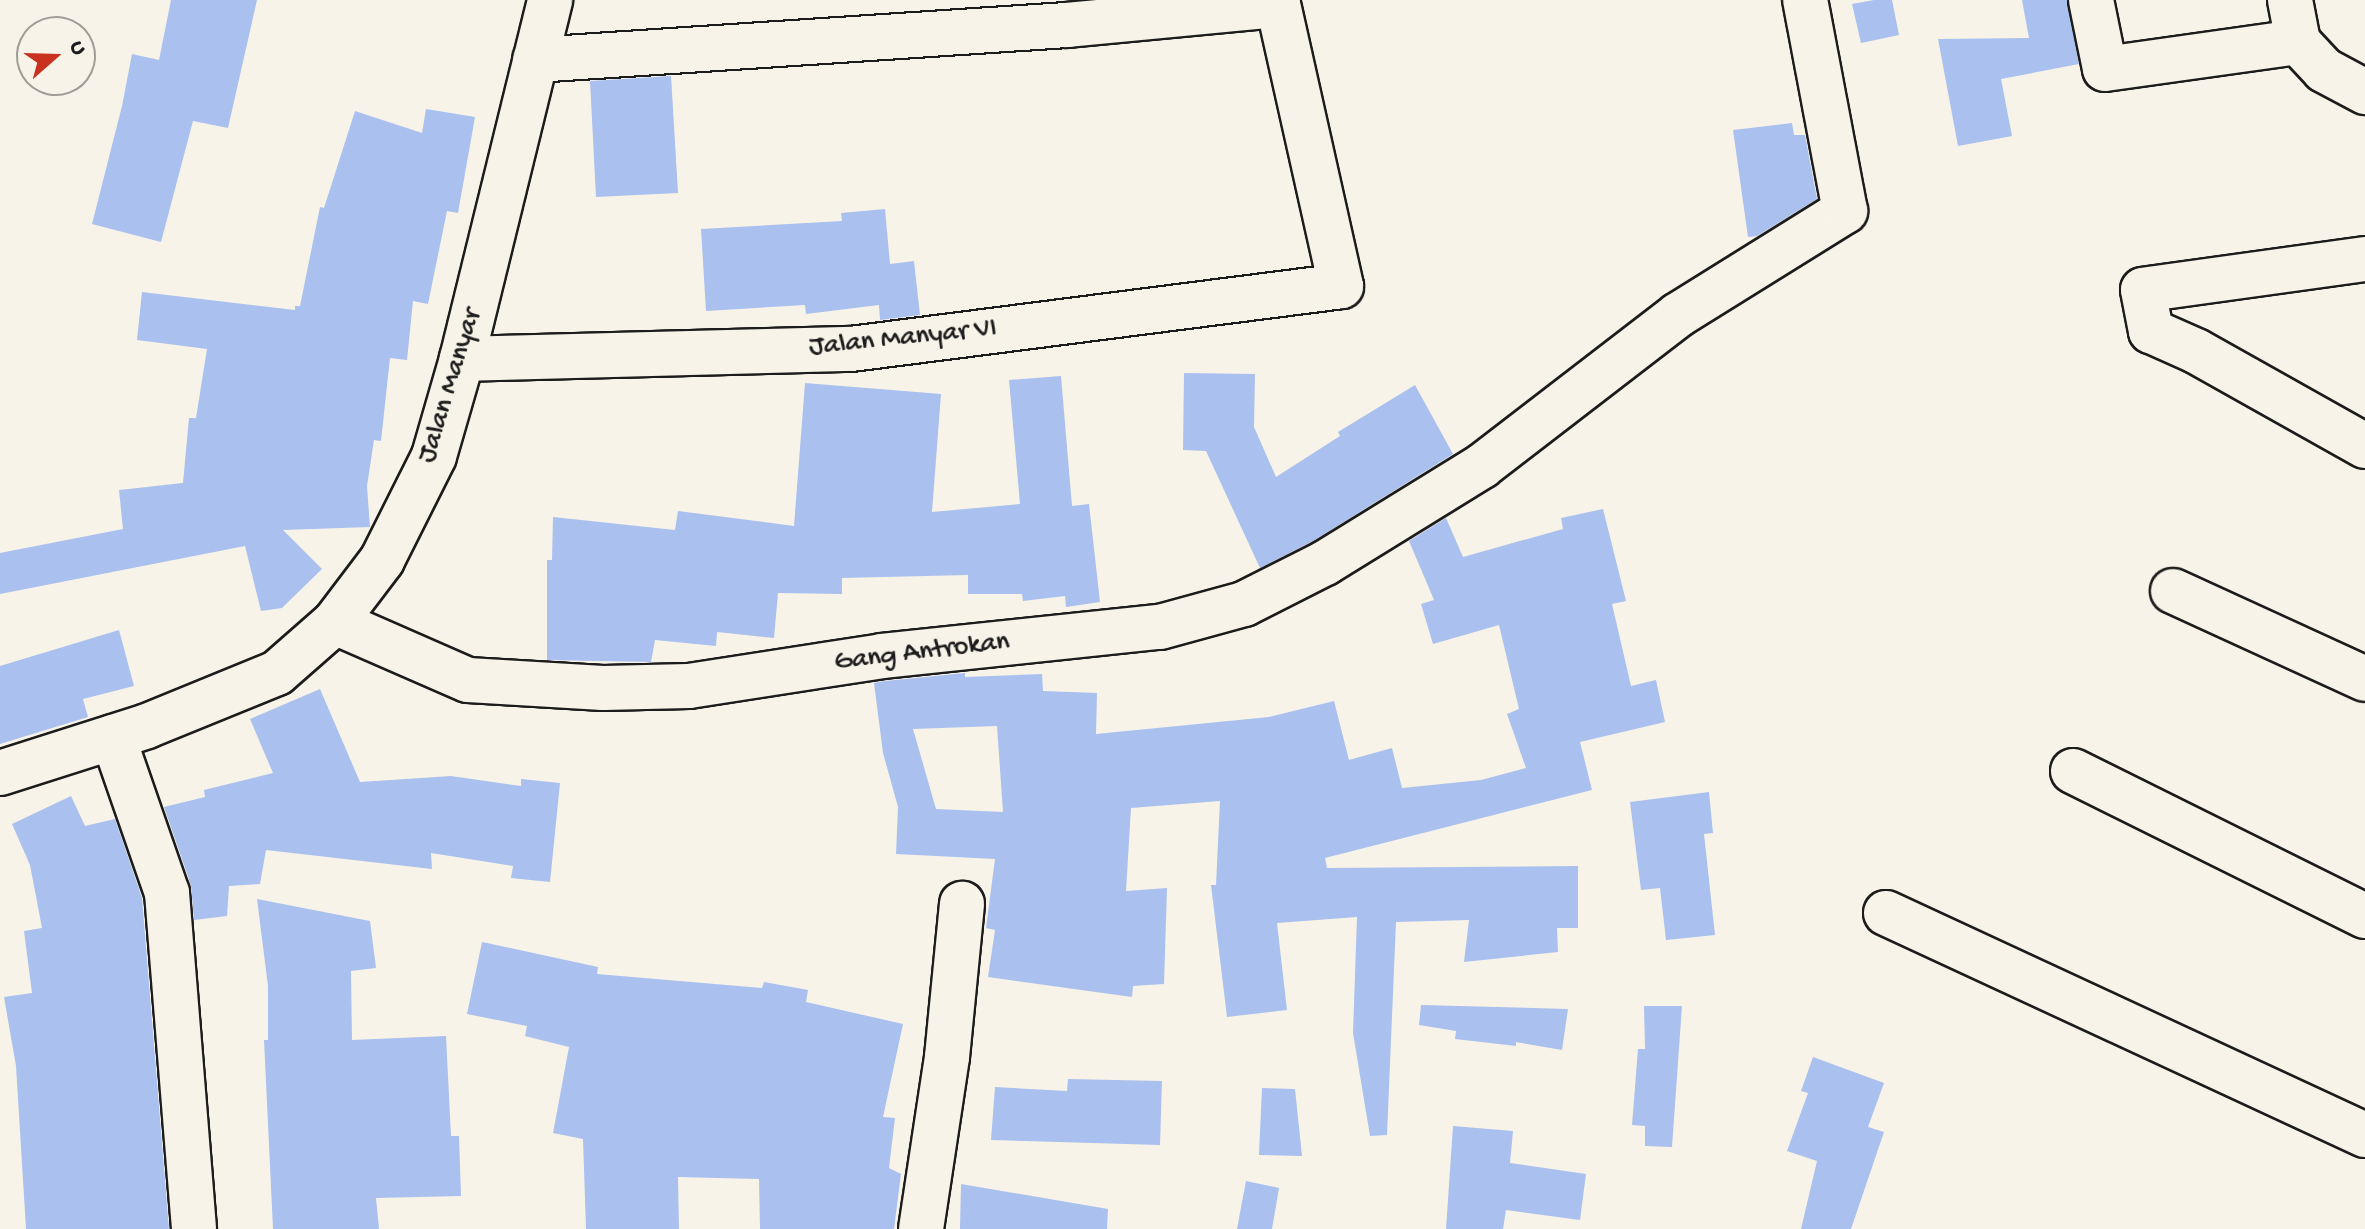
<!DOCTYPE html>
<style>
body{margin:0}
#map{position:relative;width:2365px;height:1229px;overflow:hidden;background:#f7f3e8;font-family:"Gochi Hand",sans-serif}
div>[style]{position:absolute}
.building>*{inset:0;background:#aac0ee}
.roads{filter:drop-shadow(2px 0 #1c1c1c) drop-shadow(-2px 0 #1c1c1c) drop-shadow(0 2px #1c1c1c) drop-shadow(0 -2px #1c1c1c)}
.minor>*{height:44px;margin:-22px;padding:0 22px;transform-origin:22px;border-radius:22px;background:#f7f3e8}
span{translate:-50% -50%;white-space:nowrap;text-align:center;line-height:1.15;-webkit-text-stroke:6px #f7f3e8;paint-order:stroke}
.street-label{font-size:28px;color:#1c1c1c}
.north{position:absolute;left:16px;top:16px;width:80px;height:80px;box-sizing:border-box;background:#f7f3e8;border:2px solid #9f9d96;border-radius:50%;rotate:70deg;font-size:22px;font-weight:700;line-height:32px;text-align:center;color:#1c1c1c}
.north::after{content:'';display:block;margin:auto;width:28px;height:36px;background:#c8321e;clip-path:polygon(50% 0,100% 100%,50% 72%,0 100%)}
</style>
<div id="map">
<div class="building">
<i style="clip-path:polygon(171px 0,257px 0,228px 128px,193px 121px,161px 242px,92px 224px,122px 106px,132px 54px,159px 60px)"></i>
<i style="clip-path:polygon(1874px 0,1892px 0,1899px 35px,1861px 43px,1852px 4px)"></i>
<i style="clip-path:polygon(2022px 0,2067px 0,2079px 64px,2001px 79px,2012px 136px,1958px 146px,1938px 39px,2029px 38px)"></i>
<i style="clip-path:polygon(671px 76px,678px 193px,596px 197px,590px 81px)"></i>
<i style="clip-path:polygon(426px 109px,475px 117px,458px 213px,447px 211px,428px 304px,413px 301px,407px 360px,390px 358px,381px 441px,374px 440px,367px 486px,370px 527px,283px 530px,322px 569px,282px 608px,261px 611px,245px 546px,0 594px,0 553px,123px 529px,119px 490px,183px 483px,189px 418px,196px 418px,207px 349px,137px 340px,142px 292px,295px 310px,295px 306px,300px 306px,320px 207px,324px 208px,355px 111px,422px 133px)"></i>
<i style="clip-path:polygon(1792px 123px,1794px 135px,1805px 135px,1817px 199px,1757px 236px,1748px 237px,1733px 130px)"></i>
<i style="clip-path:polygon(885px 209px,890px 264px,914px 261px,920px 315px,880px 320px,879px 305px,806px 314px,805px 305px,706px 311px,701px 229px,842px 221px,841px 213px)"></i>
<i style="clip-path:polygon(1184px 373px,1255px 374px,1254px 427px,1276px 477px,1340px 436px,1338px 432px,1415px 385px,1453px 454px,1313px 541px,1260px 568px,1206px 451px,1183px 450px)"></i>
<i style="clip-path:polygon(1061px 376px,1072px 506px,1089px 504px,1100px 602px,1066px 607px,1065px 596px,1023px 601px,1022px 594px,968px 594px,968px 575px,842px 578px,842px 594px,778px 593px,774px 638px,717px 632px,716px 646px,655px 640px,651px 662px,547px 660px,547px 560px,552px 560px,553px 517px,675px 530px,678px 511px,794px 526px,805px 383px,941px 394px,932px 512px,1020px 504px,1009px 380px)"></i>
<i style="clip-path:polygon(evenodd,1603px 509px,1626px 601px,1612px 604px,1631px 686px,1656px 680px,1665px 722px,1580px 742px,1592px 790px,1325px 858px,1327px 868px,1578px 866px,1578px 928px,1557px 928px,1558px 952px,1464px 962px,1469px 920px,1396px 922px,1387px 1135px,1370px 1136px,1353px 1033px,1357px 917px,1277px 923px,1287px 1010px,1227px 1017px,1211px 885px,1216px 885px,1220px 801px,1131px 808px,1126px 891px,1167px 888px,1164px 984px,1133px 986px,1132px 997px,988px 977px,995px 930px,986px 928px,995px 859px,896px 854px,898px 807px,883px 753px,874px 683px,885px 681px,965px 673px,965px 677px,1042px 674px,1043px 691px,1097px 693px,1096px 734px,1269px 717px,1334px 701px,1349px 760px,1392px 748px,1402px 788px,1481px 780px,1526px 768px,1507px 714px,1519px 709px,1499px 625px,1433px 644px,1421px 604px,1434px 600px,1409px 541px,1446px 518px,1463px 557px,1563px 529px,1561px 518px,1603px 509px,997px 726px,1003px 812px,936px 809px,913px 729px,997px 726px)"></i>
<i style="clip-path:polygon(119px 630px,134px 686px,83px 699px,88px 717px,0 744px,0 666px)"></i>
<i style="clip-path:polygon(320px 689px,360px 782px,451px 776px,521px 786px,521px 779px,560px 783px,550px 882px,511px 878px,513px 866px,431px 853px,432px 869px,266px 850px,260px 884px,229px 886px,227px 916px,194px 920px,191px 885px,164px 807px,205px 797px,204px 790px,273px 773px,250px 719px)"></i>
<i style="clip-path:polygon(1709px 792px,1713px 833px,1704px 834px,1715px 935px,1666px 940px,1660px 888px,1641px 890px,1630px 802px)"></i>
<i style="clip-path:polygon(71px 796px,85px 826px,115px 819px,142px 898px,169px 1229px,26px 1229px,16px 1066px,4px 997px,32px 993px,24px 931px,42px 928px,30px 865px,12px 824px)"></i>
<i style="clip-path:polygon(257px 899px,370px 921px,376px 968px,351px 971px,352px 1040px,446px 1036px,451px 1136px,459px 1136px,461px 1196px,376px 1198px,379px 1229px,273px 1229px,264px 1040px,268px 1040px,268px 986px)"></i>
<i style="clip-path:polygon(482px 942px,598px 967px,597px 974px,762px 988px,764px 982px,808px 990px,806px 1002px,903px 1024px,883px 1117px,895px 1118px,889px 1168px,901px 1174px,894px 1229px,760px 1229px,759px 1179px,678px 1177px,679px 1229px,586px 1229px,583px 1139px,553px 1133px,569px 1047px,525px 1036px,527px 1026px,467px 1014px)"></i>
<i style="clip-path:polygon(1421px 1005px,1568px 1009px,1562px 1050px,1516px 1042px,1516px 1046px,1455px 1039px,1456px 1031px,1419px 1025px)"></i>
<i style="clip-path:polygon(1644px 1006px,1682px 1006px,1672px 1147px,1645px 1146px,1645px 1126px,1632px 1125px,1638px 1049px,1645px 1049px)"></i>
<i style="clip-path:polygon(1813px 1057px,1884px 1083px,1868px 1127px,1884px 1132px,1851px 1229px,1801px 1229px,1817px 1161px,1787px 1151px,1808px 1093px,1801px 1091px)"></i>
<i style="clip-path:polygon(1068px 1079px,1162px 1081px,1160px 1145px,991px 1140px,995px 1087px,1067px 1091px)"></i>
<i style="clip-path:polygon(1262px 1088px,1295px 1089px,1302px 1156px,1259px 1155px)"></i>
<i style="clip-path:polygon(1453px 1126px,1513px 1131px,1510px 1163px,1586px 1174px,1580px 1220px,1506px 1210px,1503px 1229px,1446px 1229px)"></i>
<i style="clip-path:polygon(1246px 1181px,1279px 1188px,1272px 1229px,1237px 1229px)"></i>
<i style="clip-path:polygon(961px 1184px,1108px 1209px,1107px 1229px,960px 1229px)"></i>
</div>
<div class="roads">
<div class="minor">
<i style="left:2091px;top:0;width:70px;rotate:78.5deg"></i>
<i style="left:2105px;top:69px;width:195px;rotate:-8deg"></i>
<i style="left:2298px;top:42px;width:38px;rotate:47deg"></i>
<i style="left:2324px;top:70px;width:47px;rotate:28.2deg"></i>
<i style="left:2290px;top:0;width:43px;rotate:79.2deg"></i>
<i style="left:2365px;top:259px;width:224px;rotate:172.1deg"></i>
<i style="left:2143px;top:290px;width:42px;rotate:79deg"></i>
<i style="left:2151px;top:331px;width:49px;rotate:24deg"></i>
<i style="left:2196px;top:351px;width:194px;rotate:29.3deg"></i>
<i style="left:462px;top:359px;width:389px;rotate:-1.5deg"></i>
<i style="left:851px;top:349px;width:494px;rotate:-7.3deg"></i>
<i style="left:1341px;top:286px;width:288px;rotate:-102.6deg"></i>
<i style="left:1278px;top:5px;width:212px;rotate:174.6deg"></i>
<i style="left:1067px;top:25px;width:533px;rotate:176.24deg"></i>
<i style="left:2173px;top:591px;width:211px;rotate:24.6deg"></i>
<i style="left:335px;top:622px;width:145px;rotate:23.6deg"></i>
<i style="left:468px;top:680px;width:135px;rotate:3.4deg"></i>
<i style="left:603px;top:688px;width:86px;rotate:-1.3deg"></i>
<i style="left:689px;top:686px;width:195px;rotate:-8.8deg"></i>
<i style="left:882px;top:656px;width:280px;rotate:-6deg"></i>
<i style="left:1160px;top:627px;width:87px;rotate:-15.3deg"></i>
<i style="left:1244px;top:604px;width:91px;rotate:-26.8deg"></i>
<i style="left:1325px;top:563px;width:185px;rotate:-31.7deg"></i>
<i style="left:1482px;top:466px;width:247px;rotate:-37.6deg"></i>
<i style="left:1678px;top:315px;width:197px;rotate:-31.9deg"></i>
<i style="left:1845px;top:211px;width:215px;rotate:-100.7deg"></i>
<i style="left:113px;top:737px;width:165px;rotate:70.9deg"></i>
<i style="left:167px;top:893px;width:337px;rotate:85.4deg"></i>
<i style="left:2073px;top:771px;width:326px;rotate:26.4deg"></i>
<i style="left:0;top:773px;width:154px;rotate:-17.7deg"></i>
<i style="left:147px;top:726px;width:140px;rotate:-22.2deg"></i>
<i style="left:277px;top:673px;width:77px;rotate:-41.3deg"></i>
<i style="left:335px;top:622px;width:78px;rotate:-52.8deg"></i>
<i style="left:382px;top:560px;width:116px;rotate:-63.4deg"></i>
<i style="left:434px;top:456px;width:101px;rotate:-73.9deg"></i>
<i style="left:462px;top:359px;width:370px;rotate:-76.2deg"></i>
<i style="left:1886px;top:913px;width:528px;rotate:24.87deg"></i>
<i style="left:921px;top:1229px;width:174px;rotate:-81.4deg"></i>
<i style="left:947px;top:1057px;width:154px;rotate:-84.4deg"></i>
</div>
</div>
<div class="street-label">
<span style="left:903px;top:339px;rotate:-6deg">Jalan Manyar VI</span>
<span style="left:451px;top:386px;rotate:-73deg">Jalan Manyar</span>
<span style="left:922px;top:653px;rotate:-7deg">Gang Antrokan</span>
</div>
<div class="north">U</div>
</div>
